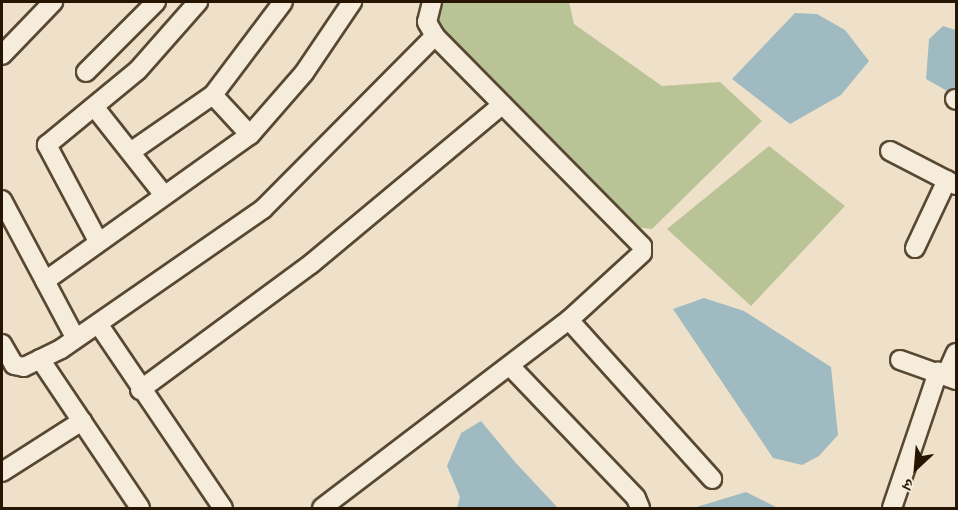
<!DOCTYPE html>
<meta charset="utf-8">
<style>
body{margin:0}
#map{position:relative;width:958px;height:510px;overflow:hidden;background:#efe1c9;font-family:"IM FELL Great Primer","Noto Serif Devanagari",serif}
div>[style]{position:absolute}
.green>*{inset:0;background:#b9c396}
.water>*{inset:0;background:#9fbbc1}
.roads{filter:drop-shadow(2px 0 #584832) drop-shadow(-2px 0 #584832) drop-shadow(0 2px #584832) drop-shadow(0 -2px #584832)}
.minor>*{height:18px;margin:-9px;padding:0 9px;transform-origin:9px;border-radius:9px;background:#f5ecdc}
span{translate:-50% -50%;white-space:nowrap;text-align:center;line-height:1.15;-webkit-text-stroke:4.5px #f5ecdc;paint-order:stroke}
.frame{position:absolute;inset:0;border:3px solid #261500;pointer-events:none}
.north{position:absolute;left:886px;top:438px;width:60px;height:60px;-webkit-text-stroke:4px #f5ecdc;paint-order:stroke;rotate:206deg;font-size:16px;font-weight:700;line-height:24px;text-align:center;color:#261500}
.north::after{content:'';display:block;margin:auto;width:21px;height:27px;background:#261500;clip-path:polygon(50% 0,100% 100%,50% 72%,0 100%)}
</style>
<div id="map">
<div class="green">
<i style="clip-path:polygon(438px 2px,569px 2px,574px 24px,662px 86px,720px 82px,762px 121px,652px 229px,635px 227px,436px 27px)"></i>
<i style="clip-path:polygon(769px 146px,845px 206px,751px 306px,667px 229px)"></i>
</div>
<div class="water">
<i style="clip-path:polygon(795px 13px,817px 14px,845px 30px,869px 61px,841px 95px,790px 124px,732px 79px)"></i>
<i style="clip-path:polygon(943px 26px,956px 30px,956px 96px,926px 79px,929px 39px)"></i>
<i style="clip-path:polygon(704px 298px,744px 311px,831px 367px,838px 435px,819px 456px,802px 465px,773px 458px,673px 309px)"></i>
<i style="clip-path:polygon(481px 421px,515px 462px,558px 508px,457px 508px,460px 497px,447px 466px,461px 433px)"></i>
<i style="clip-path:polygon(746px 492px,778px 508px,693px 508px)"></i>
</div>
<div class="roads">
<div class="minor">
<i style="left:2px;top:55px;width:74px;rotate:-46.1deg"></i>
<i style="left:86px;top:72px;width:99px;rotate:-45deg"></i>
<i style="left:213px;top:95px;width:54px;rotate:47.2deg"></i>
<i style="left:955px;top:99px;width:1px;rotate:45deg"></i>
<i style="left:96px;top:109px;width:110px;rotate:51.7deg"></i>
<i style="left:132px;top:151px;width:98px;rotate:-34.7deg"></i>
<i style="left:213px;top:95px;width:116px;rotate:-53deg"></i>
<i style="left:890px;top:151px;width:74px;rotate:27.3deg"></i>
<i style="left:2px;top:200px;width:157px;rotate:62deg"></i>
<i style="left:98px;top:241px;width:109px;rotate:-118deg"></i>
<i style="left:47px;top:145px;width:118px;rotate:-39.5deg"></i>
<i style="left:138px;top:70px;width:91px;rotate:-48.6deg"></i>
<i style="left:915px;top:248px;width:75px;rotate:-64.8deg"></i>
<i style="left:45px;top:281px;width:252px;rotate:-35.5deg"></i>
<i style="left:250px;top:135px;width:82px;rotate:-48.9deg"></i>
<i style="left:304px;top:73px;width:86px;rotate:-55.9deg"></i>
<i style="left:569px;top:320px;width:214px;rotate:48deg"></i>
<i style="left:99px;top:325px;width:221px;rotate:55.9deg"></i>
<i style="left:2px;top:344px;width:24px;rotate:60deg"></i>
<i style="left:14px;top:365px;width:10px;rotate:11deg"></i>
<i style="left:24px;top:367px;width:41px;rotate:-25.9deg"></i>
<i style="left:61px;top:349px;width:246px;rotate:-34.7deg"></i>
<i style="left:263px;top:209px;width:244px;rotate:-45.2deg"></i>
<i style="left:40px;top:359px;width:179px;rotate:56.1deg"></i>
<i style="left:900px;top:360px;width:59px;rotate:19.7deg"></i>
<i style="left:510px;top:366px;width:182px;rotate:46.3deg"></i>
<i style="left:636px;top:498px;width:11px;rotate:68deg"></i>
<i style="left:946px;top:375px;width:24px;rotate:-66deg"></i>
<i style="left:140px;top:390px;width:212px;rotate:-36.4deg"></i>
<i style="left:311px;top:264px;width:249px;rotate:-39.8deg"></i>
<i style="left:2px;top:472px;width:95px;rotate:-32.5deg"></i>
<i style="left:322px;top:508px;width:310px;rotate:-37.3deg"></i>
<i style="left:569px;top:320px;width:99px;rotate:-42.5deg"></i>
<i style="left:642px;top:253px;width:7px;rotate:-90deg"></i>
<i style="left:642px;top:246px;width:295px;rotate:-134.6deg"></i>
<i style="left:435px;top:36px;width:16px;rotate:-120deg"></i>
<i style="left:427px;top:22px;width:21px;rotate:-76deg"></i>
<i style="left:892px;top:508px;width:144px;rotate:-71.3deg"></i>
</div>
</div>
<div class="frame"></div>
<div class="north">उ</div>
</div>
